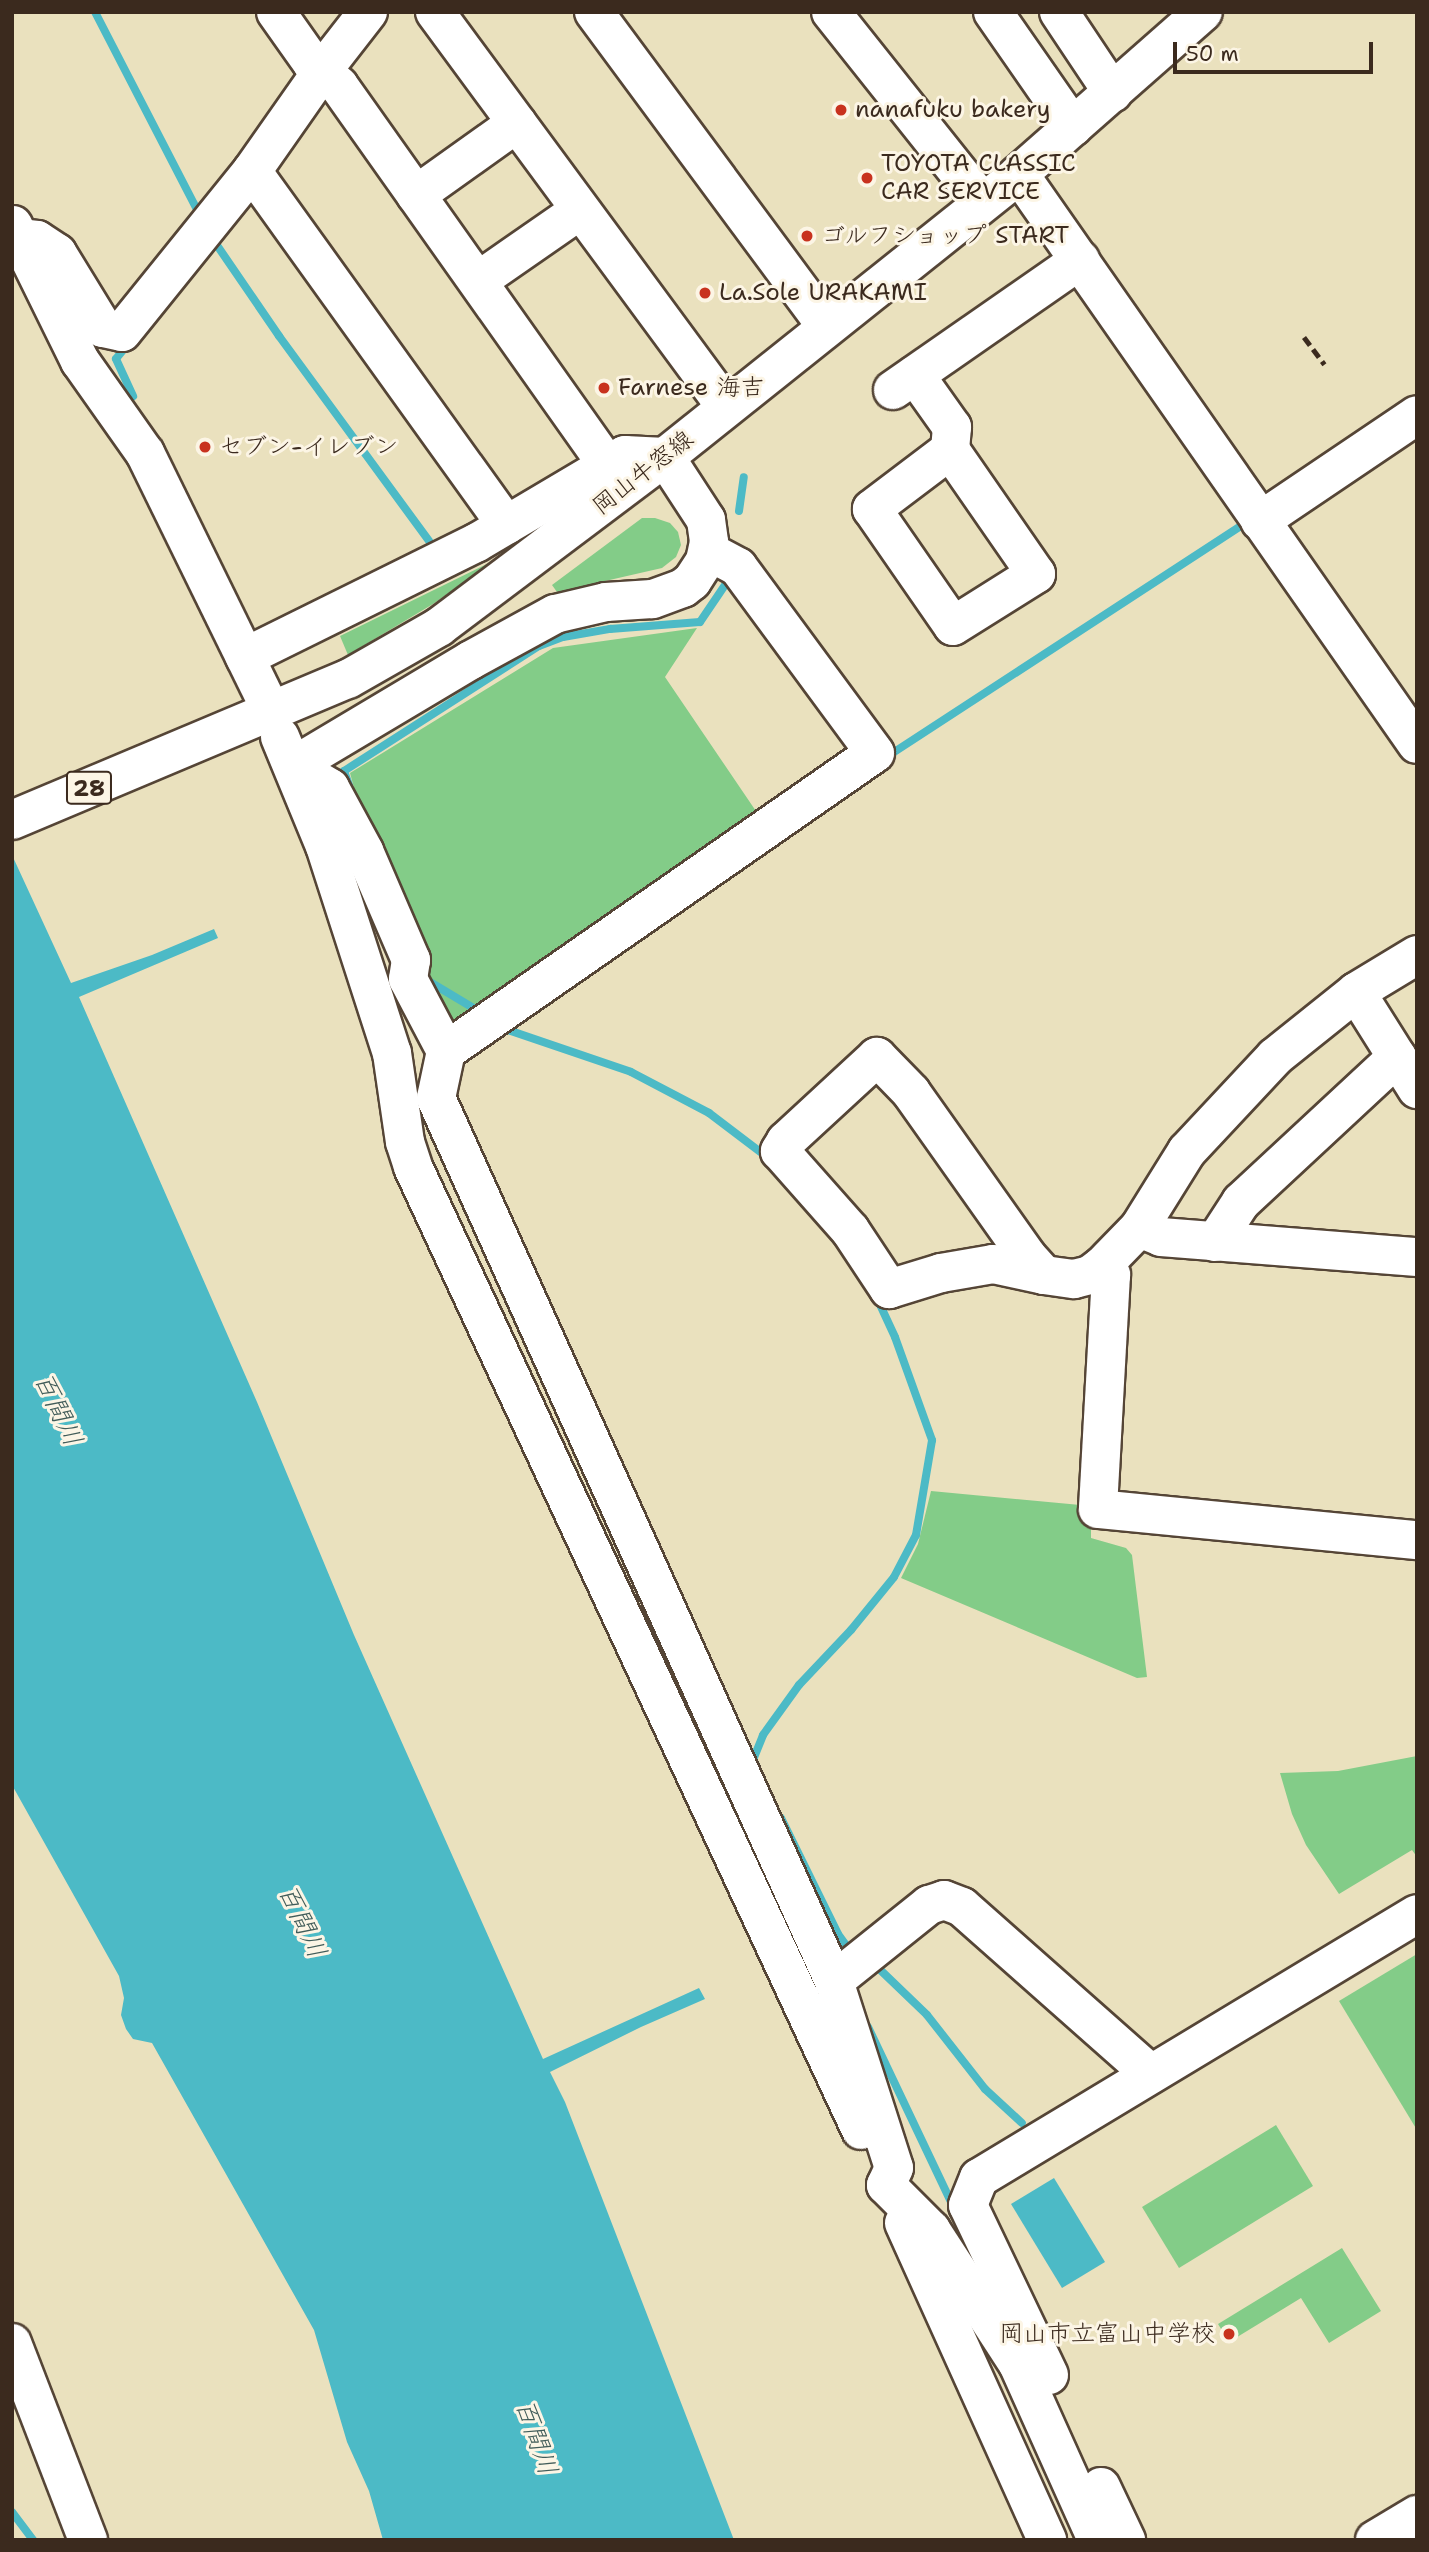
<!DOCTYPE html>
<meta charset="utf-8">
<style>
body{margin:0}
#map{position:relative;width:1429px;height:2552px;overflow:hidden;background:#eae1be;font-family:"Shantell Sans","Klee One",sans-serif}
div>[style]{position:absolute}
.green>*{inset:0;background:#83cc88}
.water>*{inset:0;background:#4cbac6}
.stream>*{height:8px;margin:-4px;padding:0 4px;transform-origin:4px;border-radius:4px;background:#4cbac6}
.roads{filter:drop-shadow(2px 0 #554536) drop-shadow(-2px 0 #554536) drop-shadow(0 2px #554536) drop-shadow(0 -2px #554536)}
.minor>*{height:38px;margin:-19px;padding:0 19px;transform-origin:19px;border-radius:19px;background:#fff}
.major>*{height:38px;margin:-19px;padding:0 19px;transform-origin:19px;border-radius:19px;background:#fff}
.rail>*{height:5px;margin-top:-2.5px;transform-origin:0;background:repeating-linear-gradient(90deg,#3b2a1e 0 10px,transparent 0 15px)}
.dots>*{width:19px;height:19px;translate:-50% -50%;box-sizing:border-box;border:4px solid #fcf5e5;border-radius:50%}
span{translate:-50% -50%;white-space:nowrap;text-align:center;line-height:1.15;-webkit-text-stroke:6px #fcf5e5;paint-order:stroke}
.shield-label span{padding:2px 5px;background:#fcf5e5;border:2px solid;border-radius:5px;-webkit-text-stroke-width:0}
.shield-label{font-size:23px;color:#3b2a1e;font-weight:700}
.poi-label{font-size:24px;color:#3b2a1e}
.left{translate:0 -50%;text-align:left}
.right{translate:-100% -50%;text-align:right}
.street-label{font-size:24px;color:#3b2a1e}
.water-label{font-size:26px;color:#415c59;font-style:italic}
.frame{position:absolute;inset:0;border:14px solid #3b2a1e;pointer-events:none}
.scale{position:absolute;left:1173px;top:42px;width:200px;height:32px;box-sizing:border-box;border:4px solid #3b2a1e;border-top:0;padding-left:9px;font-size:21px;line-height:24px;white-space:nowrap;color:#3b2a1e;-webkit-text-stroke:5px #fcf5e5;paint-order:stroke}
</style>
<div id="map">
<div class="green">
<i style="clip-path:polygon(642px 518px,655px 518px,670px 523px,678px 532px,681px 545px,676px 557px,662px 568px,557px 592px,552px 585px)"></i>
<i style="clip-path:polygon(495px 560px,433px 604px,348px 655px,340px 636px)"></i>
<i style="clip-path:polygon(697px 628px,665px 677px,762px 820px,445px 1035px,360px 810px,350px 773px,553px 648px)"></i>
<i style="clip-path:polygon(931px 1491px,1091px 1506px,1091px 1538px,1126px 1548px,1132px 1555px,1147px 1677px,1137px 1678px,901px 1578px,918px 1544px)"></i>
<i style="clip-path:polygon(1417px 1756px,1417px 1857px,1412px 1850px,1339px 1894px,1306px 1845px,1292px 1814px,1280px 1773px,1338px 1771px)"></i>
<i style="clip-path:polygon(1417px 1954px,1417px 2130px,1339px 2001px)"></i>
<i style="clip-path:polygon(1276px 2125px,1313px 2186px,1179px 2268px,1142px 2207px)"></i>
<i style="clip-path:polygon(1342px 2248px,1381px 2311px,1329px 2343px,1301px 2298px,1229px 2342px,1218px 2324px)"></i>
</div>
<div class="water">
<i style="clip-path:polygon(12px 855px,71px 983px,152px 955px,214px 929px,218px 938px,79px 997px,257px 1402px,354px 1635px,543px 2059px,699px 1988px,705px 1999px,641px 2027px,550px 2072px,565px 2102px,734px 2540px,383px 2540px,369px 2491px,347px 2442px,314px 2330px,152px 2043px,133px 2039px,126px 2029px,121px 2015px,124px 1998px,119px 1976px,12px 1785px)"></i>
<i style="clip-path:polygon(1054px 2178px,1105px 2262px,1062px 2288px,1011px 2204px)"></i>
</div>
<div class="stream">
<i style="left:95px;top:12px;width:231px;rotate:62.7deg"></i>
<i style="left:212px;top:238px;width:119px;rotate:55.6deg"></i>
<i style="left:279px;top:336px;width:254px;rotate:53.8deg"></i>
<i style="left:128px;top:344px;width:19px;rotate:129deg"></i>
<i style="left:116px;top:359px;width:41px;rotate:65.3deg"></i>
<i style="left:739px;top:511px;width:34px;rotate:-82deg"></i>
<i style="left:885px;top:758px;width:424px;rotate:-33.1deg"></i>
<i style="left:349px;top:785px;width:15px;rotate:-110deg"></i>
<i style="left:344px;top:771px;width:232px;rotate:-32.7deg"></i>
<i style="left:539px;top:646px;width:26px;rotate:-21deg"></i>
<i style="left:563px;top:637px;width:48px;rotate:-9.7deg"></i>
<i style="left:610px;top:629px;width:90px;rotate:-4.4deg"></i>
<i style="left:700px;top:622px;width:55px;rotate:-56deg"></i>
<i style="left:430px;top:982px;width:52px;rotate:31deg"></i>
<i style="left:502px;top:1028px;width:136px;rotate:18.8deg"></i>
<i style="left:631px;top:1072px;width:88px;rotate:27.7deg"></i>
<i style="left:709px;top:1113px;width:73px;rotate:37.2deg"></i>
<i style="left:756px;top:1765px;width:6px;rotate:-121deg"></i>
<i style="left:753px;top:1760px;width:27px;rotate:-68deg"></i>
<i style="left:763px;top:1735px;width:62px;rotate:-54.2deg"></i>
<i style="left:799px;top:1685px;width:76px;rotate:-46.6deg"></i>
<i style="left:851px;top:1630px;width:68px;rotate:-50.9deg"></i>
<i style="left:894px;top:1577px;width:47px;rotate:-62.4deg"></i>
<i style="left:916px;top:1535px;width:96px;rotate:-80.4deg"></i>
<i style="left:932px;top:1440px;width:109px;rotate:-109.8deg"></i>
<i style="left:895px;top:1337px;width:45px;rotate:-114.9deg"></i>
<i style="left:781px;top:1818px;width:129px;rotate:63.8deg"></i>
<i style="left:838px;top:1934px;width:17px;rotate:54deg"></i>
<i style="left:848px;top:1948px;width:9px;rotate:6deg"></i>
<i style="left:872px;top:1962px;width:76px;rotate:43.9deg"></i>
<i style="left:927px;top:2015px;width:94px;rotate:51.9deg"></i>
<i style="left:985px;top:2089px;width:50px;rotate:42.6deg"></i>
<i style="left:868px;top:2027px;width:200px;rotate:64.6deg"></i>
<i style="left:12px;top:2512px;width:35px;rotate:53deg"></i>
</div>
<div class="roads">
<div class="minor">
<i style="left:276px;top:12px;width:62px;rotate:54.8deg"></i>
<i style="left:312px;top:63px;width:35px;rotate:40deg"></i>
<i style="left:339px;top:86px;width:464px;rotate:54.7deg"></i>
<i style="left:435px;top:12px;width:491px;rotate:53.6deg"></i>
<i style="left:594px;top:12px;width:390px;rotate:53.5deg"></i>
<i style="left:831px;top:12px;width:243px;rotate:51.5deg"></i>
<i style="left:993px;top:12px;width:140px;rotate:55.2deg"></i>
<i style="left:1059px;top:12px;width:97px;rotate:56.3deg"></i>
<i style="left:252px;top:171px;width:436px;rotate:54.3deg"></i>
<i style="left:1019px;top:174px;width:695px;rotate:55.08deg"></i>
<i style="left:416px;top:195px;width:124px;rotate:-35.5deg"></i>
<i style="left:13px;top:225px;width:152px;rotate:63.8deg"></i>
<i style="left:80px;top:361px;width:113px;rotate:54.8deg"></i>
<i style="left:145px;top:453px;width:268px;rotate:63.9deg"></i>
<i style="left:21px;top:238px;width:16px;rotate:7deg"></i>
<i style="left:37px;top:240px;width:24px;rotate:33deg"></i>
<i style="left:57px;top:253px;width:88px;rotate:58.5deg"></i>
<i style="left:103px;top:328px;width:19px;rotate:12deg"></i>
<i style="left:122px;top:332px;width:207px;rotate:-51.1deg"></i>
<i style="left:252px;top:171px;width:122px;rotate:-55deg"></i>
<i style="left:322px;top:71px;width:75px;rotate:-52.1deg"></i>
<i style="left:478px;top:281px;width:124px;rotate:-34.8deg"></i>
<i style="left:915px;top:375px;width:64px;rotate:54.6deg"></i>
<i style="left:952px;top:427px;width:23px;rotate:95deg"></i>
<i style="left:950px;top:450px;width:98px;rotate:142.9deg"></i>
<i style="left:872px;top:509px;width:142px;rotate:55.3deg"></i>
<i style="left:953px;top:626px;width:98px;rotate:-32.1deg"></i>
<i style="left:1036px;top:574px;width:151px;rotate:-124.7deg"></i>
<i style="left:893px;top:390px;width:228px;rotate:-34.8deg"></i>
<i style="left:1260px;top:521px;width:189px;rotate:-34deg"></i>
<i style="left:245px;top:657px;width:258px;rotate:-26.3deg"></i>
<i style="left:476px;top:543px;width:173px;rotate:-30.6deg"></i>
<i style="left:625px;top:455px;width:40px;rotate:2.9deg"></i>
<i style="left:665px;top:457px;width:75px;rotate:56.9deg"></i>
<i style="left:706px;top:520px;width:22px;rotate:82deg"></i>
<i style="left:709px;top:542px;width:19px;rotate:102deg"></i>
<i style="left:705px;top:561px;width:24px;rotate:123deg"></i>
<i style="left:692px;top:581px;width:11px;rotate:142deg"></i>
<i style="left:683px;top:588px;width:33px;rotate:160deg"></i>
<i style="left:652px;top:599px;width:46px;rotate:176.3deg"></i>
<i style="left:606px;top:602px;width:52px;rotate:166.8deg"></i>
<i style="left:555px;top:614px;width:96px;rotate:151.3deg"></i>
<i style="left:471px;top:660px;width:207px;rotate:149.2deg"></i>
<i style="left:293px;top:766px;width:43px;rotate:30.7deg"></i>
<i style="left:330px;top:788px;width:72px;rotate:61.6deg"></i>
<i style="left:364px;top:851px;width:119px;rotate:66.7deg"></i>
<i style="left:411px;top:960px;width:19px;rotate:99deg"></i>
<i style="left:408px;top:979px;width:81px;rotate:62.2deg"></i>
<i style="left:446px;top:1051px;width:48px;rotate:102deg"></i>
<i style="left:436px;top:1098px;width:969px;rotate:65.74deg"></i>
<i style="left:834px;top:1981px;width:196px;rotate:72.2deg"></i>
<i style="left:894px;top:2168px;width:19px;rotate:115deg"></i>
<i style="left:886px;top:2185px;width:64px;rotate:45deg"></i>
<i style="left:931px;top:2230px;width:160px;rotate:57deg"></i>
<i style="left:1018px;top:2364px;width:193px;rotate:65.8deg"></i>
<i style="left:280px;top:737px;width:118px;rotate:67.6deg"></i>
<i style="left:325px;top:846px;width:218px;rotate:72.1deg"></i>
<i style="left:392px;top:1053px;width:90px;rotate:81.7deg"></i>
<i style="left:405px;top:1142px;width:26px;rotate:72deg"></i>
<i style="left:413px;top:1167px;width:1062px;rotate:65.05deg"></i>
<i style="left:1417px;top:955px;width:71px;rotate:148.8deg"></i>
<i style="left:1356px;top:992px;width:104px;rotate:141.3deg"></i>
<i style="left:1275px;top:1057px;width:129px;rotate:133.1deg"></i>
<i style="left:1187px;top:1151px;width:91px;rotate:121.9deg"></i>
<i style="left:1139px;top:1228px;width:53px;rotate:134.2deg"></i>
<i style="left:1102px;top:1266px;width:13px;rotate:45deg"></i>
<i style="left:1111px;top:1275px;width:234px;rotate:93.2deg"></i>
<i style="left:1098px;top:1509px;width:321px;rotate:5.6deg"></i>
<i style="left:1356px;top:992px;width:115px;rotate:57.8deg"></i>
<i style="left:446px;top:1051px;width:522px;rotate:-34.79deg"></i>
<i style="left:875px;top:753px;width:231px;rotate:-126.4deg"></i>
<i style="left:738px;top:567px;width:34px;rotate:-152deg"></i>
<i style="left:1139px;top:1228px;width:24px;rotate:22deg"></i>
<i style="left:1161px;top:1237px;width:257px;rotate:4.5deg"></i>
<i style="left:1215px;top:1242px;width:48px;rotate:-57deg"></i>
<i style="left:1241px;top:1202px;width:213px;rotate:-42.9deg"></i>
<i style="left:1044px;top:1275px;width:25px;rotate:-132deg"></i>
<i style="left:1027px;top:1256px;width:201px;rotate:-125.3deg"></i>
<i style="left:911px;top:1092px;width:49px;rotate:-134.2deg"></i>
<i style="left:877px;top:1057px;width:124px;rotate:137.3deg"></i>
<i style="left:786px;top:1141px;width:12px;rotate:121deg"></i>
<i style="left:780px;top:1151px;width:106px;rotate:48.5deg"></i>
<i style="left:850px;top:1230px;width:71px;rotate:56.5deg"></i>
<i style="left:889px;top:1289px;width:54px;rotate:-17.1deg"></i>
<i style="left:941px;top:1273px;width:53px;rotate:-9.8deg"></i>
<i style="left:993px;top:1264px;width:52px;rotate:12.2deg"></i>
<i style="left:1044px;top:1275px;width:30px;rotate:8deg"></i>
<i style="left:1074px;top:1279px;width:16px;rotate:-14deg"></i>
<i style="left:1090px;top:1275px;width:15px;rotate:-37deg"></i>
<i style="left:834px;top:1981px;width:122px;rotate:-38.7deg"></i>
<i style="left:929px;top:1905px;width:16px;rotate:-18deg"></i>
<i style="left:944px;top:1900px;width:19px;rotate:21deg"></i>
<i style="left:962px;top:1907px;width:252px;rotate:41.5deg"></i>
<i style="left:904px;top:2223px;width:348px;rotate:65.7deg"></i>
<i style="left:12px;top:2343px;width:211px;rotate:68.9deg"></i>
<i style="left:1049px;top:2375px;width:188px;rotate:-115.5deg"></i>
<i style="left:968px;top:2205px;width:29px;rotate:-68deg"></i>
<i style="left:979px;top:2178px;width:511px;rotate:-31.08deg"></i>
<i style="left:1101px;top:2487px;width:59px;rotate:64.7deg"></i>
<i style="left:1375px;top:2540px;width:49px;rotate:-30.8deg"></i>
</div>
<div class="major">
<i style="left:12px;top:820px;width:364px;rotate:-22.8deg"></i>
<i style="left:348px;top:679px;width:105px;rotate:-29.7deg"></i>
<i style="left:439px;top:627px;width:283px;rotate:-37deg"></i>
<i style="left:665px;top:457px;width:453px;rotate:-38.6deg"></i>
<i style="left:1019px;top:174px;width:245px;rotate:-41.4deg"></i>
</div>
</div>
<div class="rail">
<i style="left:1304px;top:337px;width:34px;rotate:53deg"></i>
</div>
<div class="dots">
<i style="left:841px;top:110px;background:#c8321e"></i>
<i style="left:867px;top:178px;background:#c8321e"></i>
<i style="left:807px;top:236px;background:#c8321e"></i>
<i style="left:705px;top:293px;background:#c8321e"></i>
<i style="left:604px;top:388px;background:#c8321e"></i>
<i style="left:205px;top:447px;background:#c8321e"></i>
<i style="left:1229px;top:2334px;background:#c8321e"></i>
</div>
<div class="shield-label">
<span style="left:89px;top:788px">28</span>
</div>
<div class="poi-label">
<span class="left" style="left:855px;top:110px">nanafuku bakery</span>
<span class="left" style="left:881px;top:178px">TOYOTA CLASSIC<br>CAR SERVICE</span>
<span class="left" style="left:821px;top:236px">ゴルフショップ START</span>
<span class="left" style="left:719px;top:293px">La.Sole URAKAMI</span>
<span class="left" style="left:618px;top:388px">Farnese 海吉</span>
<span class="left" style="left:219px;top:447px">セブン-イレブン</span>
<span class="right" style="left:1215px;top:2334px">岡山市立富山中学校</span>
</div>
<div class="street-label">
<span style="left:643px;top:473px;rotate:-38deg">岡山牛窓線</span>
</div>
<div class="water-label">
<span style="left:59px;top:1409px;rotate:65deg">百間川</span>
<span style="left:303px;top:1921px;rotate:65deg">百間川</span>
<span style="left:537px;top:2437px;rotate:71deg">百間川</span>
</div>
<div class="frame"></div>
<div class="scale">50 m</div>
</div>
